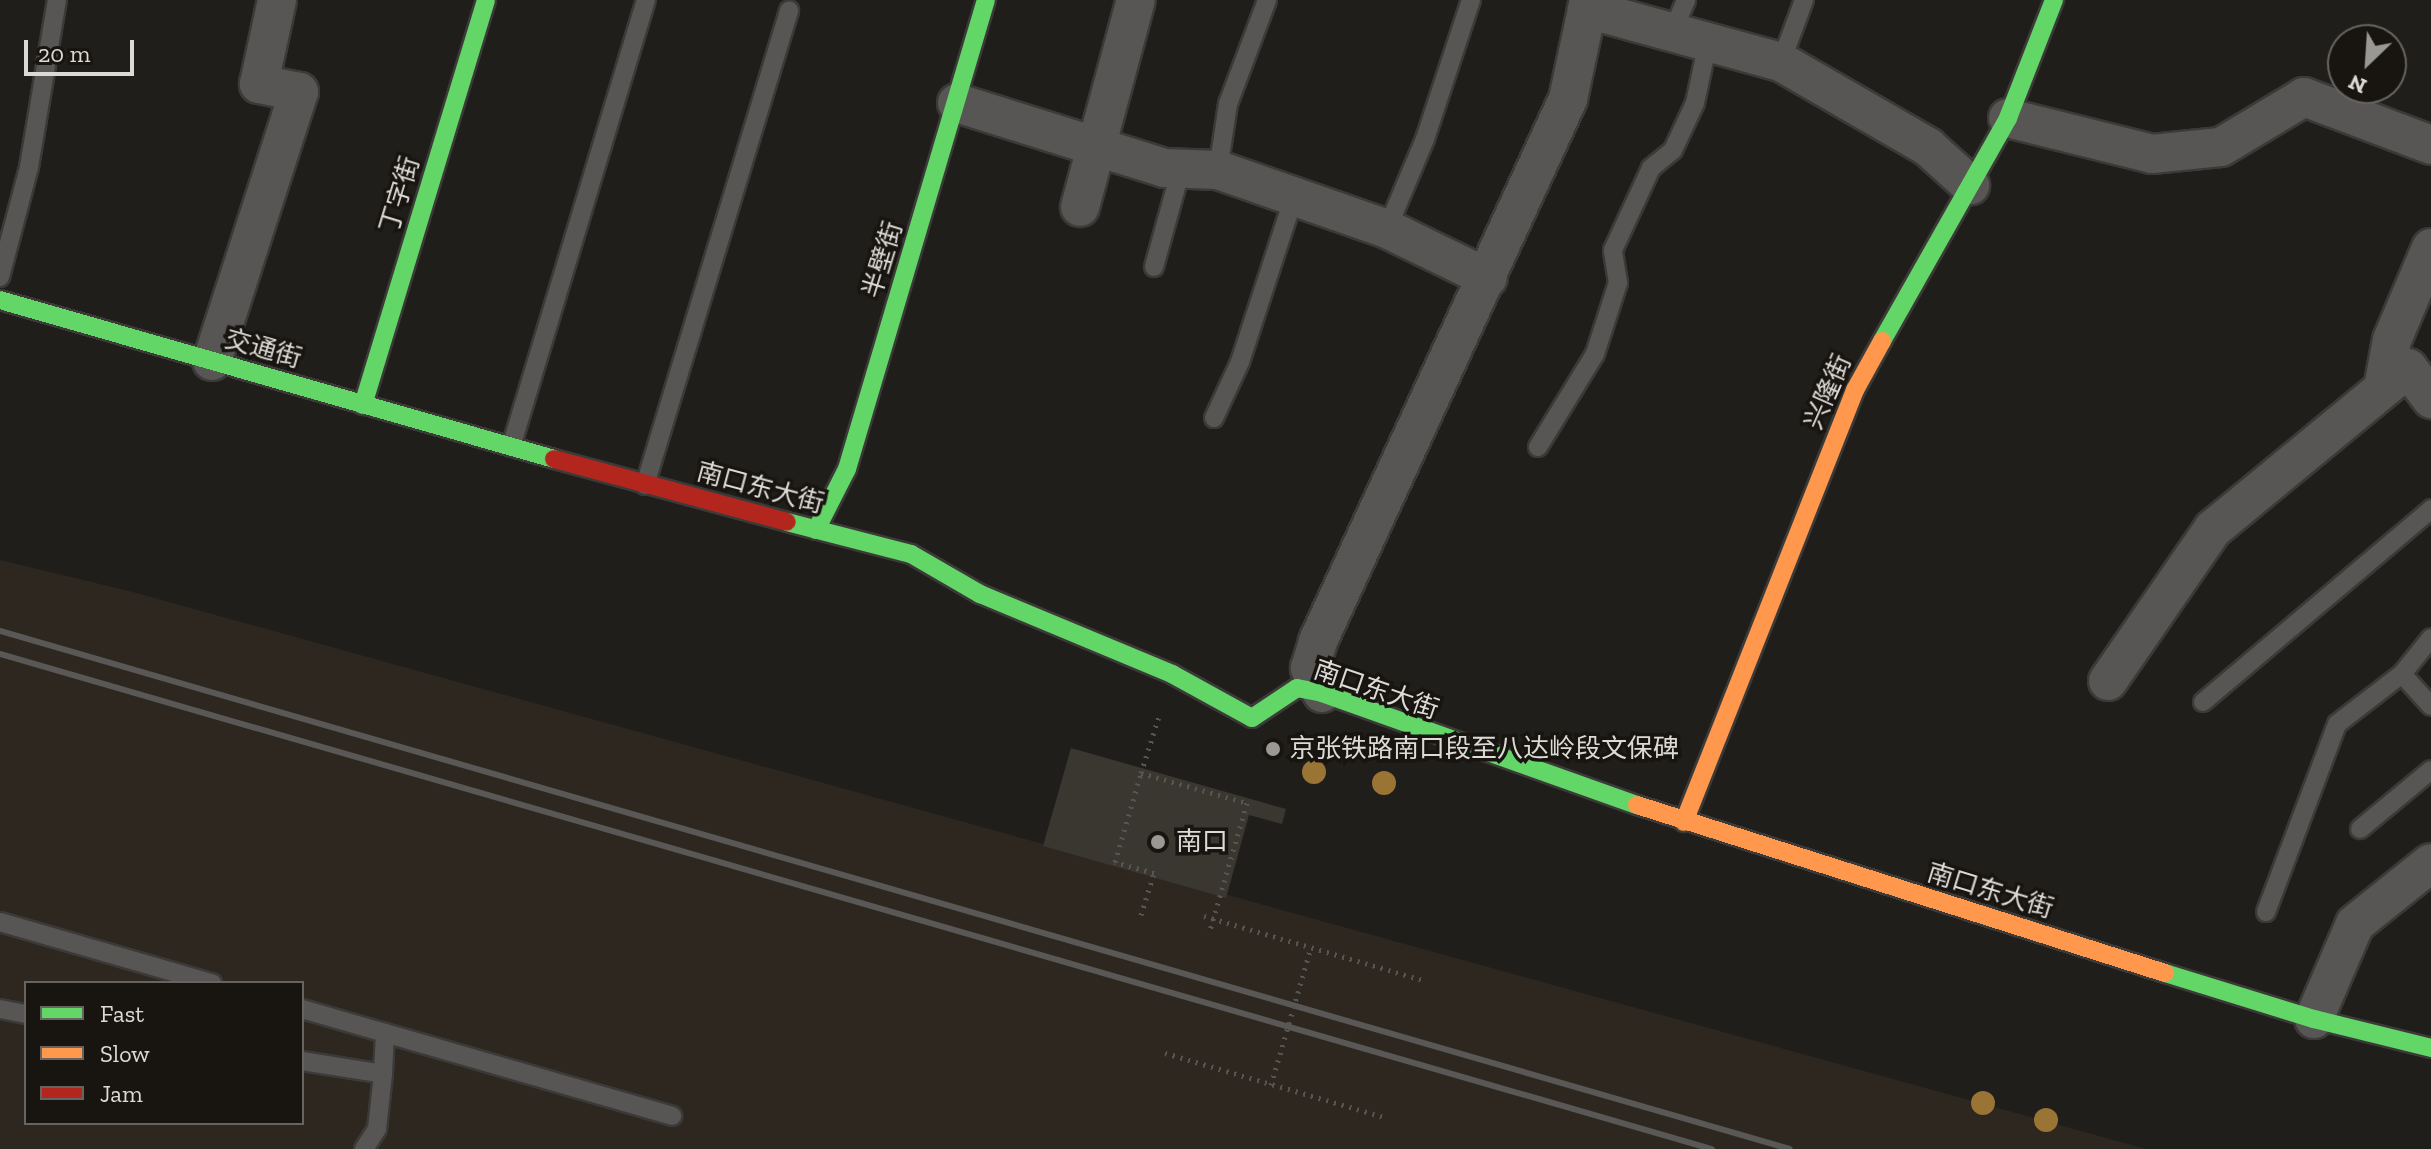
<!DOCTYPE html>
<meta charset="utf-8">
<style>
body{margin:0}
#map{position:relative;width:2431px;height:1149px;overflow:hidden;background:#201e1b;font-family:"Zilla Slab","Noto Sans SC",serif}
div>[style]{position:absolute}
.built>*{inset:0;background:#2d271f}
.building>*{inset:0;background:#3a3630}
.path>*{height:5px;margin-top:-2.5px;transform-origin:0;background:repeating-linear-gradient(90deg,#565552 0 2px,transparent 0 8px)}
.roads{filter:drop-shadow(2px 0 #3b3a38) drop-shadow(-2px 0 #3b3a38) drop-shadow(0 2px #3b3a38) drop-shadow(0 -2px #3b3a38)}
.lane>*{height:18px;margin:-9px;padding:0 9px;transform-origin:9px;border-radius:9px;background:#575655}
.street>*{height:38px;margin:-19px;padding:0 19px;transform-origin:19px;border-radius:19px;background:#575655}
.fast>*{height:18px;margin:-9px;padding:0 9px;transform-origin:9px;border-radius:9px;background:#63d668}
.slow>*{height:18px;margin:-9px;padding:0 9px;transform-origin:9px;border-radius:9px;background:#ff974d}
.jam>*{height:18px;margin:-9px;padding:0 9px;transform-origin:9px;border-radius:9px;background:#b3261e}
.rail>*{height:6px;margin:-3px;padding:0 3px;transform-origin:3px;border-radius:3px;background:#595856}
.path-bridge>*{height:5px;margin-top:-2.5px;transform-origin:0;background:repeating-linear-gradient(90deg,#565552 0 2px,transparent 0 8px)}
.trees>*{width:24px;height:24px;margin:-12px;border-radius:50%;background:#9a7435}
.dots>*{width:22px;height:22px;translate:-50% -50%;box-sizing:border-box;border:4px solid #181511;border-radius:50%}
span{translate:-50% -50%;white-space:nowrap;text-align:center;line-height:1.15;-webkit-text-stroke:7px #181511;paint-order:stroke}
.street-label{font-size:26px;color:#dcdad7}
.poi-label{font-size:26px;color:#dcdad7}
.left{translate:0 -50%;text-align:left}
.legend{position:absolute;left:24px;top:981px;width:280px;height:144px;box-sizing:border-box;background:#181511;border:2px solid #666460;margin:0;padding:10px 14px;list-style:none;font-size:24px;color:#dcdad7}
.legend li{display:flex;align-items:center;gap:16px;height:40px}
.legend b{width:40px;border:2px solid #666460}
.north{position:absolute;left:2327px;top:24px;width:80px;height:80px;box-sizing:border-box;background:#181511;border:2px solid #666460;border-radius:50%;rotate:205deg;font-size:22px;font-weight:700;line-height:32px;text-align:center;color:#dcdad7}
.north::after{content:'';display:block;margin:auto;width:28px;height:36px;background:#9a9895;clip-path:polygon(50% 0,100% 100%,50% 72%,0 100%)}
.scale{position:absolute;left:24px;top:40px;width:110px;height:36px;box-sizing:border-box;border:4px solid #dcdad7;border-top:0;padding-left:10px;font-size:24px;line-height:28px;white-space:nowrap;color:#dcdad7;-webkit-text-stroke:6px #181511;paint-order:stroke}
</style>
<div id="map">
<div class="built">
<i style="clip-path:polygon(evenodd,0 560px,129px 591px,2146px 1149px,0 1149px,0 560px,26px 983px,302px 983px,302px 1123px,26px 1123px,26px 983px)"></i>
</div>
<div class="building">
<i style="clip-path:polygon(1071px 748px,1286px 809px,1282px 824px,1249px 815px,1226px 898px,1043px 846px)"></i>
</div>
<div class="path">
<i style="left:1141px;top:773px;width:63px;rotate:-72.4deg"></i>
<i style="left:1141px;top:915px;width:44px;rotate:-72.8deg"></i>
<i style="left:1154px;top:873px;width:41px;rotate:-164.2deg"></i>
<i style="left:1115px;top:862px;width:93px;rotate:-73.7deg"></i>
<i style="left:1141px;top:773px;width:110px;rotate:15.8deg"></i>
<i style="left:1247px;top:803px;width:136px;rotate:106.2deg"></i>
<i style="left:1165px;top:1053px;width:231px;rotate:16.3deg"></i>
</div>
<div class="roads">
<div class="lane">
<i style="left:1672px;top:32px;width:35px;rotate:-66deg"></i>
<i style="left:1781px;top:62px;width:66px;rotate:-69.6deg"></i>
<i style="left:1218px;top:170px;width:67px;rotate:-81.4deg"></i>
<i style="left:1228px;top:104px;width:111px;rotate:-69.4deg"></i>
<i style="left:1387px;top:229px;width:98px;rotate:-67.1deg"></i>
<i style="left:1425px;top:139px;width:146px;rotate:-71.7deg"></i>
<i style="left:1154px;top:267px;width:102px;rotate:-74.6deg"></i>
<i style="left:0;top:277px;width:114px;rotate:-75.2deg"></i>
<i style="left:29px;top:167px;width:169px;rotate:-80.5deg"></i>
<i style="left:1214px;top:418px;width:62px;rotate:-65.1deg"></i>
<i style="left:1240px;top:362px;width:174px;rotate:-71.9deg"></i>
<i style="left:511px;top:447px;width:467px;rotate:-73.2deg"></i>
<i style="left:1538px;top:447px;width:109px;rotate:-58.5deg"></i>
<i style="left:1595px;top:354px;width:75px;rotate:-72.1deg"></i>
<i style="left:1618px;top:283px;width:33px;rotate:-99deg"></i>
<i style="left:1613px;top:250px;width:90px;rotate:-65.1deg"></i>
<i style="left:1651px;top:168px;width:28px;rotate:-39deg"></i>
<i style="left:1673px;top:150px;width:52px;rotate:-64.9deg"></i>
<i style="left:1695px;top:103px;width:62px;rotate:-78deg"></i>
<i style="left:645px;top:485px;width:496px;rotate:-73.1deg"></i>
<i style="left:2402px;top:674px;width:43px;rotate:47.8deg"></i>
<i style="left:2203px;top:702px;width:299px;rotate:-40.2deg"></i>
<i style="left:2360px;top:829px;width:92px;rotate:-39.7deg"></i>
<i style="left:2266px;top:912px;width:201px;rotate:-69.3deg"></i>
<i style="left:2337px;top:724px;width:82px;rotate:-37.6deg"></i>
<i style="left:2402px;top:674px;width:46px;rotate:-51.1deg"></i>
<i style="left:0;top:922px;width:221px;rotate:16.1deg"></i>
<i style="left:0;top:1009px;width:26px;rotate:11deg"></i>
<i style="left:302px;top:1009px;width:86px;rotate:16.1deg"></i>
<i style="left:302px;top:1061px;width:82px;rotate:9.1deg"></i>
<i style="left:383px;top:1074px;width:55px;rotate:96.2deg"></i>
<i style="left:377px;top:1129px;width:24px;rotate:123deg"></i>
<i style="left:383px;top:1074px;width:41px;rotate:-87.2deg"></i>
<i style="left:385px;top:1033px;width:299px;rotate:16.1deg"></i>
</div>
<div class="street">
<i style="left:1587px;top:9px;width:201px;rotate:15.3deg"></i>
<i style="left:1781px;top:62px;width:170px;rotate:30deg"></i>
<i style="left:1928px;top:147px;width:57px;rotate:42.1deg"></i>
<i style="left:957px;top:103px;width:217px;rotate:17.4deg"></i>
<i style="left:1164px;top:168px;width:54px;rotate:2.1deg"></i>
<i style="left:1218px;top:170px;width:179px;rotate:19.2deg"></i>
<i style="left:1387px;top:229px;width:112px;rotate:25.9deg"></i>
<i style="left:2008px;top:118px;width:148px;rotate:14deg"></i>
<i style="left:2152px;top:154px;width:69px;rotate:-5.8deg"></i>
<i style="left:2221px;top:147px;width:97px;rotate:-31.1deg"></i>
<i style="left:2304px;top:97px;width:136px;rotate:20.7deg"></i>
<i style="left:1080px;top:207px;width:214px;rotate:-74.9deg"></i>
<i style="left:212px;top:361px;width:283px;rotate:-72.1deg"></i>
<i style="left:299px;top:92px;width:41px;rotate:-168.7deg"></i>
<i style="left:259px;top:84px;width:86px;rotate:-77.9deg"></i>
<i style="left:2383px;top:388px;width:49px;rotate:-79.4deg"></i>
<i style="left:2392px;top:340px;width:100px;rotate:-67deg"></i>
<i style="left:2108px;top:681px;width:185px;rotate:-55.4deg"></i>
<i style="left:2213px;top:529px;width:253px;rotate:-39.5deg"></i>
<i style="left:2408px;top:368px;width:39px;rotate:53deg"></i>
<i style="left:1322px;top:693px;width:28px;rotate:-116deg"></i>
<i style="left:1310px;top:668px;width:28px;rotate:-73deg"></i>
<i style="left:1318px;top:641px;width:597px;rotate:-65.24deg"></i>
<i style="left:1568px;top:99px;width:101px;rotate:-78deg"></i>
<i style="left:2314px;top:1019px;width:103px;rotate:-66.7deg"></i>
<i style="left:2355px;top:924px;width:97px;rotate:-38.8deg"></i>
</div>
<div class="fast">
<i style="left:0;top:300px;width:576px;rotate:16.01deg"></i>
<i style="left:1882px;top:341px;width:256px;rotate:-60.5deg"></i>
<i style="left:2008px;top:118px;width:127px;rotate:-68.7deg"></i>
<i style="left:363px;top:405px;width:423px;rotate:-73.1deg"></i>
<i style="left:787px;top:522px;width:128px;rotate:14.5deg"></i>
<i style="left:911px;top:554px;width:80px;rotate:30.1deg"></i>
<i style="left:980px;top:594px;width:208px;rotate:22.6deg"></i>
<i style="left:1172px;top:674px;width:91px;rotate:28.8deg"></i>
<i style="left:1252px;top:718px;width:54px;rotate:-33.7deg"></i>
<i style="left:1297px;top:688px;width:25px;rotate:11deg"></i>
<i style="left:1322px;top:693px;width:334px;rotate:19.6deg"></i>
<i style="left:816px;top:530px;width:68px;rotate:-63.1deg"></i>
<i style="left:847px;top:469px;width:489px;rotate:-73.5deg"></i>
<i style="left:2165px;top:973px;width:156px;rotate:17.2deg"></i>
<i style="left:2314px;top:1019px;width:121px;rotate:13.9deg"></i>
</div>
<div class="slow">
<i style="left:1637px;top:805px;width:554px;rotate:17.65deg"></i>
<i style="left:1684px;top:822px;width:465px;rotate:-68.4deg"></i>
<i style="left:1855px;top:390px;width:56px;rotate:-61.1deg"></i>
</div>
<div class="jam">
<i style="left:554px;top:459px;width:241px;rotate:15.1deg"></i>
</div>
</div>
<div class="rail">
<i style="left:0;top:631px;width:1863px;rotate:16.14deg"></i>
<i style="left:0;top:654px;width:1782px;rotate:16.13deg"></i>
</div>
<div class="path-bridge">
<i style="left:1204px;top:916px;width:231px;rotate:16.3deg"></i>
<i style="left:1271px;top:1085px;width:144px;rotate:-73.8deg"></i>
</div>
<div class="trees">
<i style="left:1314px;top:772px"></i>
<i style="left:1384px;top:783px"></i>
<i style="left:1983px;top:1103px"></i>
<i style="left:2046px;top:1120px"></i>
</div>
<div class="dots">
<i style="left:1273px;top:749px;background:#9a9895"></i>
<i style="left:1158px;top:842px;background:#9a9895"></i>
</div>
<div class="street-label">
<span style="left:400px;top:195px;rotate:-73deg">丁字街</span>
<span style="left:883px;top:260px;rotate:-73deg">半壁街</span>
<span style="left:263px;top:349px;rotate:16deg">交通街</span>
<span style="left:1828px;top:392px;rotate:-66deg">兴隆街</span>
<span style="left:760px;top:488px;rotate:15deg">南口东大街</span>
<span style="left:1376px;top:690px;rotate:19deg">南口东大街</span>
<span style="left:1990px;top:891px;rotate:17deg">南口东大街</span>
</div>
<div class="poi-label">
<span class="left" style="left:1289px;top:749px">京张铁路南口段至八达岭段文保碑</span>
<span class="left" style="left:1176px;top:842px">南口</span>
</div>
<ul class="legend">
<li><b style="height:10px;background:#63d668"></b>Fast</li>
<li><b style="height:10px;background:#ff974d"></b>Slow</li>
<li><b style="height:10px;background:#b3261e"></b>Jam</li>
</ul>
<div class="north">N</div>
<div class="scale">20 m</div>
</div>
